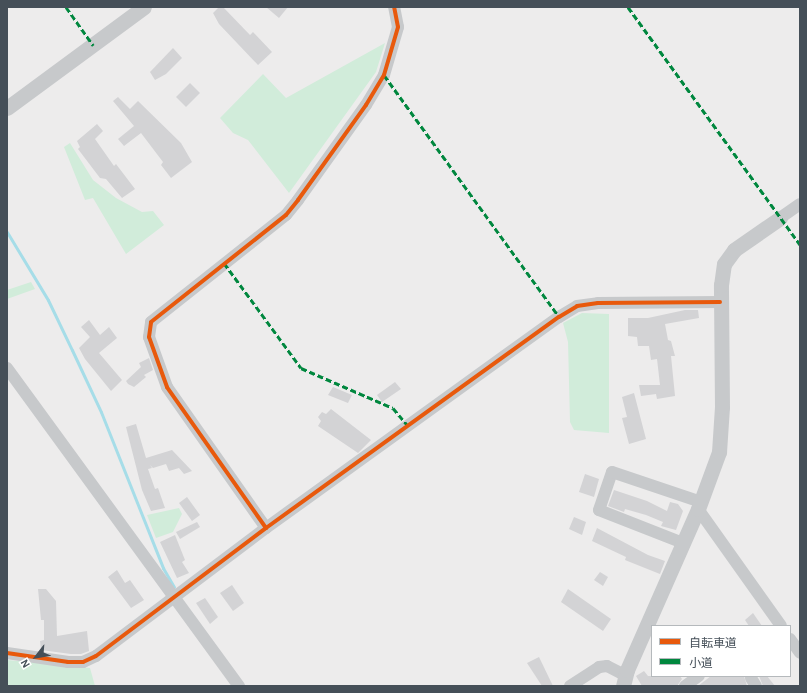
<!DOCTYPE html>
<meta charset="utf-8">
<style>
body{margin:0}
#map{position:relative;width:807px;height:693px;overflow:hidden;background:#edecec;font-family:"Alegreya Sans","Noto Sans JP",sans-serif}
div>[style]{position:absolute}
.green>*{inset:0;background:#d1ecda}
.stream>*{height:3px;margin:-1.5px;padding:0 1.5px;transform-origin:1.5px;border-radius:1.5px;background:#a6dde8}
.building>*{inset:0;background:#d3d3d5}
.minor>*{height:12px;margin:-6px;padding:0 6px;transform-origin:6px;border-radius:6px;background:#c7c9cb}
.tertiary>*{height:15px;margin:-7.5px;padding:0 7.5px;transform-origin:7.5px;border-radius:7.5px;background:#c7c9cb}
.quiet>*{height:3px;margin-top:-1.5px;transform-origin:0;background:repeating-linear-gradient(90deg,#00873e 0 6px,transparent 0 9px)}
.cycleway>*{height:4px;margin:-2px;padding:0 2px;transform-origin:2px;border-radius:2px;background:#e8590c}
span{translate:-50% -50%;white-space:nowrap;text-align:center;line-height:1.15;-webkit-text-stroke:3.5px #fff;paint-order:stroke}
.frame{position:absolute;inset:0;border:8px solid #454f58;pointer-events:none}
.legend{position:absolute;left:651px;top:625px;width:140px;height:52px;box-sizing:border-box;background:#fff;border:1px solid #b5b9bc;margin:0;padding:5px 7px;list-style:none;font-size:12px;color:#454f58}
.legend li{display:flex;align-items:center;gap:8px;height:20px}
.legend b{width:20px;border:1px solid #b5b9bc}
.north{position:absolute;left:16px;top:637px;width:40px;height:40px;-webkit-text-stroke:3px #fff;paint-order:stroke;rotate:239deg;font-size:11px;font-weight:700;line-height:16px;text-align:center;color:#454f58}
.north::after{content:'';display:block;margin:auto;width:14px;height:18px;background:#454f58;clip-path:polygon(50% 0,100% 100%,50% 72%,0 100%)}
</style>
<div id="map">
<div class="green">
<i style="clip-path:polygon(385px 43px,376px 72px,289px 193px,248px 140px,233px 133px,220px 118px,263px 74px,286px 98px)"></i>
<i style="clip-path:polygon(70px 143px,93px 180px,116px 198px,142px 212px,153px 211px,164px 225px,126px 254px,93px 198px,85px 200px,64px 147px)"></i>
<i style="clip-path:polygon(31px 282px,35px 289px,7px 299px,7px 290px)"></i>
<i style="clip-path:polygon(582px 313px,609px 314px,609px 433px,574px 430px,570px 422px,568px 342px,563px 323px)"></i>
<i style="clip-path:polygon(179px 508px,182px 514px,173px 532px,156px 538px,147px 515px)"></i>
<i style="clip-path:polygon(7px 660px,90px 668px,95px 686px,7px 686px)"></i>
</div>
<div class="stream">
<i style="left:7px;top:232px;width:79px;rotate:58.9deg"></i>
<i style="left:48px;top:300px;width:55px;rotate:64.4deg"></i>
<i style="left:72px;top:350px;width:68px;rotate:64.9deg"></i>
<i style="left:101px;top:412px;width:168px;rotate:68.3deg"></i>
<i style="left:163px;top:568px;width:22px;rotate:60deg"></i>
</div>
<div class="building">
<i style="clip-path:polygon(219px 7px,223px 7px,250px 35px,253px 32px,272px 52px,258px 65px,219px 24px,213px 13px)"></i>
<i style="clip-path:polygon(266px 7px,288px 7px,279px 18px)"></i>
<i style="clip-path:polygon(173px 48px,182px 58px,166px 74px,155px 80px,150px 72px)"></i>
<i style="clip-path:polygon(190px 83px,200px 93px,186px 107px,176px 97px)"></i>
<i style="clip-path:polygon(118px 97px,130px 109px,138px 101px,181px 143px,192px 162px,171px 178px,161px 165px,163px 162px,141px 133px,124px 146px,118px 139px,134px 126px,113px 101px)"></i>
<i style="clip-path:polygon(97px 124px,103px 131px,95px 139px,114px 166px,116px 164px,135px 189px,122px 198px,106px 179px,100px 178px,78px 149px,80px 147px,77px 141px)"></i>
<i style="clip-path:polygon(685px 310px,698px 310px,699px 318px,665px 324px,668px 340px,671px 341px,675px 356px,671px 356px,675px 396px,657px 399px,656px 394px,641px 396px,639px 385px,660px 385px,657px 359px,651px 360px,649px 346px,638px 346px,637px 337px,628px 336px,628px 318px,648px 318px)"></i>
<i style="clip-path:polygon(89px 320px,100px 335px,109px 327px,117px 338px,99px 353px,122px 380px,111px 391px,85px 359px,79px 348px,90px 337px,81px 327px)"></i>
<i style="clip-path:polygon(149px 358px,153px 370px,144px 375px,146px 377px,134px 387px,128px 384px,126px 381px,141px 367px,139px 363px)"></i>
<i style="clip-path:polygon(395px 382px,401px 389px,382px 402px,377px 395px)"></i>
<i style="clip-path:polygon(333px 387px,352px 395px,348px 403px,328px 395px)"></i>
<i style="clip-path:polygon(634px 393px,646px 439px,629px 444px,622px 418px,627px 417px,622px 397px)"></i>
<i style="clip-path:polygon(331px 409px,371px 440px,358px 453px,318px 426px,321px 421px,318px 417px,322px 412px,326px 414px)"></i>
<i style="clip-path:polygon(136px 424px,146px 458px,172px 450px,192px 471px,184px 474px,179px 468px,169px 471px,166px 464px,153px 468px,150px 465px,152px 468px,148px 469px,155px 489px,158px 488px,165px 508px,151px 511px,142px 490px,126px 427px)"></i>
<i style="clip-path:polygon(585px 474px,599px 479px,594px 497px,579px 492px)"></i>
<i style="clip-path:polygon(614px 490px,647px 501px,667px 511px,670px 502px,678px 504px,683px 511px,676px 530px,661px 526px,663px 522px,646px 515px,625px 509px,624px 512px,608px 506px)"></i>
<i style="clip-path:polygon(187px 497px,200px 515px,192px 521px,179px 503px)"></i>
<i style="clip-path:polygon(574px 517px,586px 522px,582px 535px,569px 529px)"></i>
<i style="clip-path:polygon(197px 522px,200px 527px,180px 539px,176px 532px)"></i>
<i style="clip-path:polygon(597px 528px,648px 555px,665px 561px,660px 574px,625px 560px,626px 557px,592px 541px)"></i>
<i style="clip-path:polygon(175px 535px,185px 560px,182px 562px,189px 573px,177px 578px,160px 542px)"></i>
<i style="clip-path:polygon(117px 570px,125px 583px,130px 580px,144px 600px,131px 608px,108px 577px)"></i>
<i style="clip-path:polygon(600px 572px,608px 577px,603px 586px,594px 580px)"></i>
<i style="clip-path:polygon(232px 585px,244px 603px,233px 611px,220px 593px)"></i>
<i style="clip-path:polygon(38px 589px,46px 589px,56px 601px,57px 636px,87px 631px,89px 651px,81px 654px,71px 654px,41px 650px,40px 641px,44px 640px,44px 620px,41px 620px)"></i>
<i style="clip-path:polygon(568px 589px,611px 619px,603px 631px,561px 602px)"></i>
<i style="clip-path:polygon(205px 598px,218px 617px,210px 624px,196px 603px)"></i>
<i style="clip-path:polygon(753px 613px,762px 626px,749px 626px,745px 620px)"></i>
<i style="clip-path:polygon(539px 657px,553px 686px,542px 686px,527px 663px)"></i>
<i style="clip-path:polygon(644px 671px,648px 676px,680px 676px,682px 679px,677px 686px,642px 686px,636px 676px)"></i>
<i style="clip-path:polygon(711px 676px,744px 676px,747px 686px,698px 686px)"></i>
<i style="clip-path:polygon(759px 676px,767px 676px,775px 686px,763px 686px)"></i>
</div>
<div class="minor">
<i style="left:780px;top:218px;width:24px;rotate:-35deg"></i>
<i style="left:7px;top:368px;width:394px;rotate:53.9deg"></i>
<i style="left:698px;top:509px;width:143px;rotate:54.6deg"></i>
<i style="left:266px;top:528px;width:172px;rotate:-125.1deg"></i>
<i style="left:167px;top:387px;width:53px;rotate:-109.8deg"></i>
<i style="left:149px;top:337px;width:15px;rotate:-82deg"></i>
<i style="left:151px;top:322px;width:172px;rotate:-38.4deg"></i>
<i style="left:286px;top:215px;width:19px;rotate:-51deg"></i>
<i style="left:298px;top:200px;width:117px;rotate:-54.4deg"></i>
<i style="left:366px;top:105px;width:35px;rotate:-59deg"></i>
<i style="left:384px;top:75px;width:50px;rotate:-73.7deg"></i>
<i style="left:398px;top:27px;width:20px;rotate:-101deg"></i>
<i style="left:683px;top:543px;width:90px;rotate:-158.6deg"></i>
<i style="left:599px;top:510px;width:40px;rotate:-71.1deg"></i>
<i style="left:612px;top:472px;width:94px;rotate:18.6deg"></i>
<i style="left:790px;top:639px;width:17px;rotate:54deg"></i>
<i style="left:7px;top:653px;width:62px;rotate:8.4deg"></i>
<i style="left:68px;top:662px;width:15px"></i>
<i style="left:83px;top:662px;width:14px;rotate:-25deg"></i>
<i style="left:96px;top:656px;width:213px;rotate:-37deg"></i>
<i style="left:266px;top:528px;width:361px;rotate:-35.8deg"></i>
<i style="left:559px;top:317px;width:21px;rotate:-31deg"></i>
<i style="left:577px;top:306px;width:21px;rotate:-8deg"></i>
<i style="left:598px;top:303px;width:122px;rotate:-0.5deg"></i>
<i style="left:751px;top:678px;width:9px;rotate:58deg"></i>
<i style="left:570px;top:686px;width:35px;rotate:-33deg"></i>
<i style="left:599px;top:667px;width:8px;rotate:-7deg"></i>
<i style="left:607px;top:666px;width:20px;rotate:27deg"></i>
<i style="left:685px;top:686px;width:17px;rotate:-36deg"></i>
</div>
<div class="tertiary">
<i style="left:7px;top:108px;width:170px;rotate:-36.4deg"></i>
<i style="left:623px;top:686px;width:16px;rotate:-76deg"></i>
<i style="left:627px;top:670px;width:176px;rotate:-66.2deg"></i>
<i style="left:698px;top:509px;width:61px;rotate:-69.8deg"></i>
<i style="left:719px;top:452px;width:45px;rotate:-86.2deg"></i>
<i style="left:722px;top:407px;width:122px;rotate:-90.5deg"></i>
<i style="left:721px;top:285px;width:21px;rotate:-82deg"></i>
<i style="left:724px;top:264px;width:17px;rotate:-54deg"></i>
<i style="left:734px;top:250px;width:56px;rotate:-34.8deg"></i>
</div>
<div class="quiet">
<i style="left:66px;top:7px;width:47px;rotate:54.6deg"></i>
<i style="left:628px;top:7px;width:294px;rotate:54.1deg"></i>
<i style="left:384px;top:75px;width:299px;rotate:54.1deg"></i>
<i style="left:224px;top:263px;width:130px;rotate:53.7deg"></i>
<i style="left:301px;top:368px;width:100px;rotate:23.5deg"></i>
<i style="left:393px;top:408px;width:23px;rotate:50deg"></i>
</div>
<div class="cycleway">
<i style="left:266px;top:528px;width:172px;rotate:-125.1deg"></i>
<i style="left:167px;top:387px;width:53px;rotate:-109.8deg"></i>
<i style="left:149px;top:337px;width:15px;rotate:-82deg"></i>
<i style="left:151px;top:322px;width:172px;rotate:-38.4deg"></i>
<i style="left:286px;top:215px;width:19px;rotate:-51deg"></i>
<i style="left:298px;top:200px;width:117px;rotate:-54.4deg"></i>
<i style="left:366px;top:105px;width:35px;rotate:-59deg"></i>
<i style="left:384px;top:75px;width:50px;rotate:-73.7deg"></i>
<i style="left:398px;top:27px;width:20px;rotate:-101deg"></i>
<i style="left:7px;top:653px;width:62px;rotate:8.4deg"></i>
<i style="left:68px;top:662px;width:15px"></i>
<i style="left:83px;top:662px;width:14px;rotate:-25deg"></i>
<i style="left:96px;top:656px;width:213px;rotate:-37deg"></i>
<i style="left:266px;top:528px;width:361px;rotate:-35.8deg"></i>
<i style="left:559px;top:317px;width:21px;rotate:-31deg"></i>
<i style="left:577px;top:306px;width:21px;rotate:-8deg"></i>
<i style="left:598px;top:303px;width:122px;rotate:-0.5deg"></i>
</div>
<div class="frame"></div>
<ul class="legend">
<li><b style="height:5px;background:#e8590c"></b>自転車道</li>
<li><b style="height:5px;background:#00873e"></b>小道</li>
</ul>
<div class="north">N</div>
</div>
